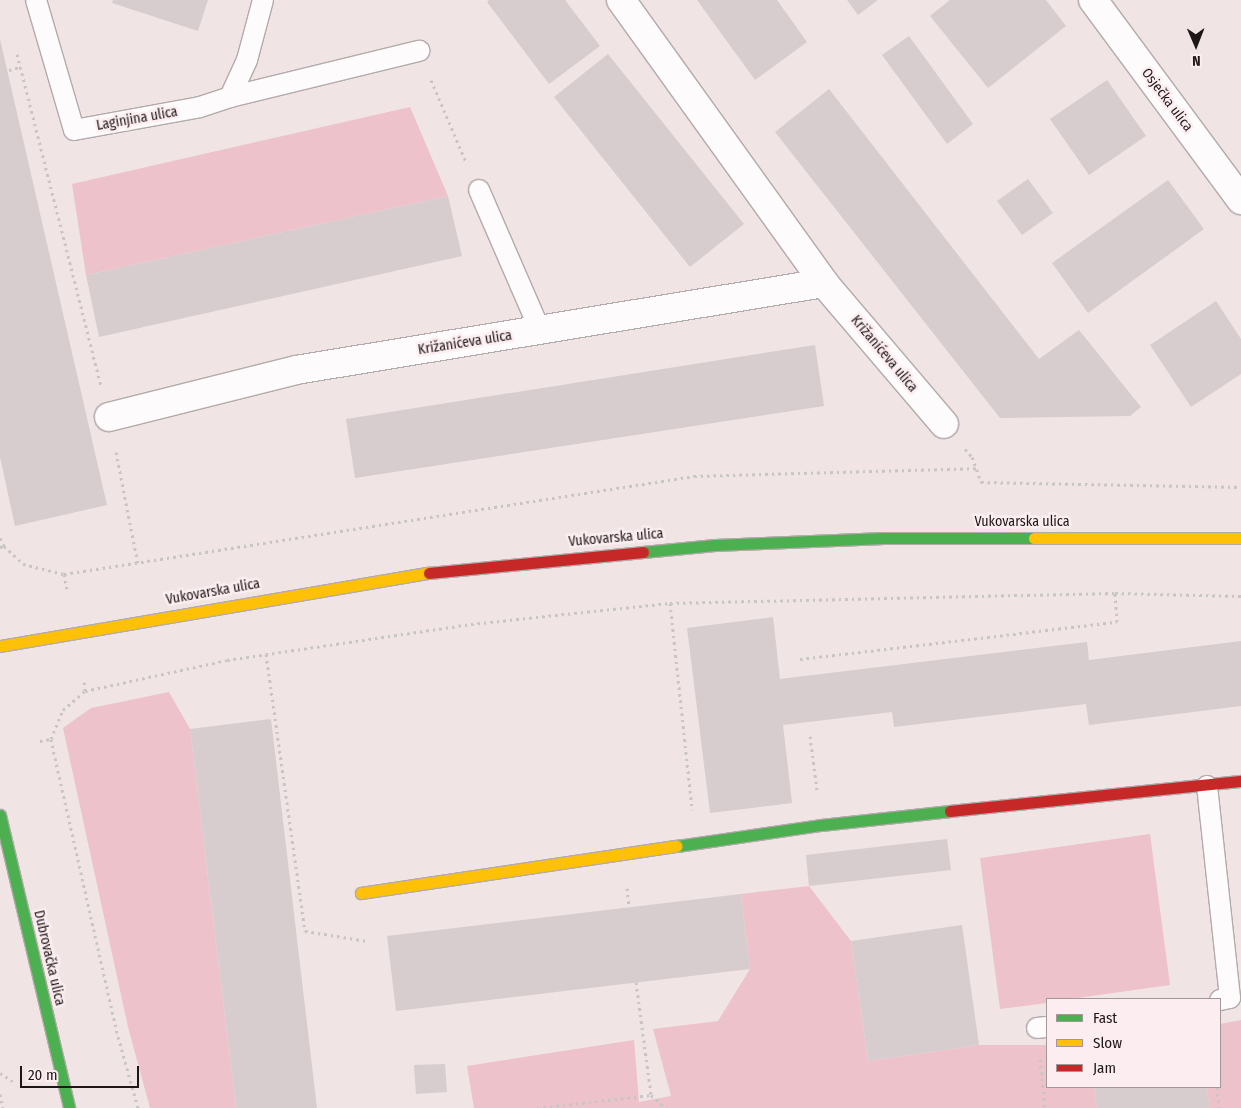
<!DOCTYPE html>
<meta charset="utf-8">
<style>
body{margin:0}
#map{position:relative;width:1241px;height:1108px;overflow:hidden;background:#f0e4e5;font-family:"Fira Sans Condensed",sans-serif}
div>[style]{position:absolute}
.green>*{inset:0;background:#eec2ca}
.building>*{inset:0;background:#d7cdce}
.path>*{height:3px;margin-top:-1.5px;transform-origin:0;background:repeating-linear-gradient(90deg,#c8c5c5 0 2.5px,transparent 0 6.5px)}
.roads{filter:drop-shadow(1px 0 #b3aaab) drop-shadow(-1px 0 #b3aaab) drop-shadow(0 1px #b3aaab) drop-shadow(0 -1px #b3aaab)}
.lane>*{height:20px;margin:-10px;padding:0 10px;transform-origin:10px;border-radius:10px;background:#fdfbfb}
.street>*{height:28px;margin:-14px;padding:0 14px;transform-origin:14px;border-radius:14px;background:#fdfbfb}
.fast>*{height:11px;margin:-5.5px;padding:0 5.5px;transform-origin:5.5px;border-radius:5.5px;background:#4caf50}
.slow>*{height:11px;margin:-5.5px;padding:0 5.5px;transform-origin:5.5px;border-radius:5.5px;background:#ffc107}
.jam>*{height:11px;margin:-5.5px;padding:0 5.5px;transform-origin:5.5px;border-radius:5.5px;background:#c62828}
span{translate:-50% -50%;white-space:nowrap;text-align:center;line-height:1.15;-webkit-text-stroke:5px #fceef0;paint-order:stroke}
.street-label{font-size:14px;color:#1e1617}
.legend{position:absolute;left:1046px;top:998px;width:175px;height:90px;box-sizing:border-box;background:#fceef0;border:1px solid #a39899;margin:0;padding:6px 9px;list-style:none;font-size:15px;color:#1e1617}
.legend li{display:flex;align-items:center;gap:10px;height:25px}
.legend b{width:25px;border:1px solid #a39899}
.north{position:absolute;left:1171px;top:20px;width:50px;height:50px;-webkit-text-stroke:4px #fceef0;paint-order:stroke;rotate:179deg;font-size:14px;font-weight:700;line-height:20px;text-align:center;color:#1e1617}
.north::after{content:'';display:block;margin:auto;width:18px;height:22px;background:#1e1617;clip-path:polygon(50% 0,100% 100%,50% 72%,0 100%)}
.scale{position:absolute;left:20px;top:1066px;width:119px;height:22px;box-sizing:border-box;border:2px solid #1e1617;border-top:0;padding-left:6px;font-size:15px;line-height:18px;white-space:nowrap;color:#1e1617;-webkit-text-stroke:4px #fceef0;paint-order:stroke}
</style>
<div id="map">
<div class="green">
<i style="clip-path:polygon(410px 107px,448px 196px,86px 275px,72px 184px)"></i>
<i style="clip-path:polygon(169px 692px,190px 729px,236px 1108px,150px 1108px,128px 1027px,63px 728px,91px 708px)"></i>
<i style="clip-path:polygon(1150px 834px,1170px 985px,1070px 999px,1047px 999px,1047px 1003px,1000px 1009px,980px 858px)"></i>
<i style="clip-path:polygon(809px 886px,851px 941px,868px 1061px,979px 1045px,1047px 1045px,1047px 1087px,1094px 1087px,1097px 1108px,474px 1108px,467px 1066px,634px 1040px,639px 1102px,671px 1096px,653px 1029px,718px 1021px,750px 969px,741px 894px)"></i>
<i style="clip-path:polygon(1241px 1020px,1241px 1108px,1210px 1108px,1206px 1087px,1220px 1087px,1220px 1024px)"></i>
</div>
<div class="building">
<i style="clip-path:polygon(113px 0,208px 0,198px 31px,112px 3px)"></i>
<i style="clip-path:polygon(489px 0,565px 0,600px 46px,549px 84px,487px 2px)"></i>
<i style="clip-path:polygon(697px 0,777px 0,807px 42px,755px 80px)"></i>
<i style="clip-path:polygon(847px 0,878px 0,858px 15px)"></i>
<i style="clip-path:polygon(950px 0,1046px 0,1066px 26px,988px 88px,930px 16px)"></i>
<i style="clip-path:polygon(909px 36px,973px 124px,947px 144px,882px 55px)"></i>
<i style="clip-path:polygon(0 39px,107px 505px,15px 526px,0 457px)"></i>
<i style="clip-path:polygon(608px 54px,744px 224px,690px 267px,554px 97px)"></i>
<i style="clip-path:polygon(1107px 80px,1146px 136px,1089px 175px,1050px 119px)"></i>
<i style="clip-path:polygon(829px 89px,1039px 359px,1079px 330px,1141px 407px,1130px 416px,1000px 418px,775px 132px)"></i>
<i style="clip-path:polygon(1028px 179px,1053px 213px,1022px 235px,997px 201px)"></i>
<i style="clip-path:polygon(1168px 180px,1204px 229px,1088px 313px,1052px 263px)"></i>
<i style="clip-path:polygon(448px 196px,462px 256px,99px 337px,86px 275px)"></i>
<i style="clip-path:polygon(1216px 301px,1241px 339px,1241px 374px,1191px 407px,1150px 345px)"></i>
<i style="clip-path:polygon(815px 345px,824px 406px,355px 478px,346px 419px)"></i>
<i style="clip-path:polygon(773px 617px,780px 679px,1087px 642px,1089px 660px,1241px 641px,1241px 706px,1089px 725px,1086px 704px,894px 727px,892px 712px,783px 725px,792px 803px,710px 813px,687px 628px)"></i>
<i style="clip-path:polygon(271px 719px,317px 1108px,236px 1108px,190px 729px)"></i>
<i style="clip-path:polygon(947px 839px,951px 870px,809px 886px,806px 855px)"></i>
<i style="clip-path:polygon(741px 894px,750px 969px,396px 1011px,387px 936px)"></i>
<i style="clip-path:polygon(962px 925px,979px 1045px,868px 1061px,851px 941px)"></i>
<i style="clip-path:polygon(445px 1064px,447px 1092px,416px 1094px,414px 1065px)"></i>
<i style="clip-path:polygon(1094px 1087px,1206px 1087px,1210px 1108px,1097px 1108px)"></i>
</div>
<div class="path">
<i style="left:17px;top:54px;width:341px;rotate:75.8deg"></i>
<i style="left:9px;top:70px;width:11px;rotate:-15deg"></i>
<i style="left:431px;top:80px;width:89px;rotate:66.9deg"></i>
<i style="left:965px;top:449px;width:11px;rotate:49deg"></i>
<i style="left:972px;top:457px;width:27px;rotate:70deg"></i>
<i style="left:981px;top:482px;width:260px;rotate:1.1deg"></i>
<i style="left:116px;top:452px;width:114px;rotate:78.9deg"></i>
<i style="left:0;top:538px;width:9px;rotate:63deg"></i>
<i style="left:0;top:547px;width:4px;rotate:-14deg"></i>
<i style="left:4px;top:546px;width:26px;rotate:43deg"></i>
<i style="left:23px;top:564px;width:42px;rotate:13.7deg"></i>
<i style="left:64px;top:574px;width:638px;rotate:-8.84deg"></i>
<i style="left:694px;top:476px;width:282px;rotate:-1.6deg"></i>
<i style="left:64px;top:574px;width:15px;rotate:79deg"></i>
<i style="left:670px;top:603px;width:208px;rotate:83.9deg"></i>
<i style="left:266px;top:654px;width:280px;rotate:82deg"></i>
<i style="left:305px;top:931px;width:63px;rotate:9.2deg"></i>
<i style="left:800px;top:659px;width:319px;rotate:-6.7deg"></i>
<i style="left:1117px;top:622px;width:29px;rotate:-94deg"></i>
<i style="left:84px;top:682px;width:9px;rotate:84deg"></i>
<i style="left:810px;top:736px;width:54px;rotate:82.6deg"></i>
<i style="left:40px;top:741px;width:11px;rotate:-10deg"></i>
<i style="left:627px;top:888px;width:19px;rotate:84deg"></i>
<i style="left:636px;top:982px;width:114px;rotate:82.4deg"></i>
<i style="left:651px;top:1095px;width:20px;rotate:41deg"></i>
<i style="left:1040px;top:1059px;width:49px;rotate:84.2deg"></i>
<i style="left:0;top:1073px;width:15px;rotate:32deg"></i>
<i style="left:1217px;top:1087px;width:21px;rotate:85deg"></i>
<i style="left:0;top:1094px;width:14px;rotate:78deg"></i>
<i style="left:138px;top:1108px;width:78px;rotate:-105.6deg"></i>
<i style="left:117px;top:1033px;width:301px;rotate:-102.7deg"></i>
<i style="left:51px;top:739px;width:31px;rotate:-68deg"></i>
<i style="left:63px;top:710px;width:29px;rotate:-41deg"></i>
<i style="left:85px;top:691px;width:145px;rotate:-12.3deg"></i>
<i style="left:227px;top:660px;width:247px;rotate:-8.4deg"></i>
<i style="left:471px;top:624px;width:200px;rotate:-6deg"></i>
<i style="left:670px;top:603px;width:445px;rotate:-1.3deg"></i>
<i style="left:1115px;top:593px;width:126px;rotate:1.4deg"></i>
<i style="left:537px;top:1108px;width:115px;rotate:-6.5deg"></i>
</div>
<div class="roads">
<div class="lane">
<i style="left:36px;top:0;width:135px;rotate:73.7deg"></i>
<i style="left:74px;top:130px;width:128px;rotate:-10.3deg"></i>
<i style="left:200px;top:107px;width:32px;rotate:-18deg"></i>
<i style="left:230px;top:97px;width:41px;rotate:-65.3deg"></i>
<i style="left:247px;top:60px;width:62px;rotate:-75.1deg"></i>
<i style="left:230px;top:97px;width:195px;rotate:-13.7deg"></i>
<i style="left:479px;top:190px;width:153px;rotate:66.5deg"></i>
<i style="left:1207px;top:786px;width:213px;rotate:83.8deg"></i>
<i style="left:1230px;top:998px;width:10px;rotate:169deg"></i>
<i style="left:1037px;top:1028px;width:10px;rotate:-6deg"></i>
</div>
<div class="street">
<i style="left:621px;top:0;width:348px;rotate:54.3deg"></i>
<i style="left:824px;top:283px;width:185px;rotate:49.6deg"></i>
<i style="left:1093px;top:0;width:249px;rotate:53.5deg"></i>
<i style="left:109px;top:417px;width:193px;rotate:-14.1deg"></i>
<i style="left:296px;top:370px;width:535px;rotate:-9.36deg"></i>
</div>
<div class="fast">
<i style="left:643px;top:552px;width:72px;rotate:-5.6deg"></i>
<i style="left:715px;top:545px;width:169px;rotate:-2.4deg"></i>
<i style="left:884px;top:538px;width:150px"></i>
<i style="left:0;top:815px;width:301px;rotate:76.7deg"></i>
<i style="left:677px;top:846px;width:146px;rotate:-8.3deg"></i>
<i style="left:821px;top:825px;width:130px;rotate:-6.2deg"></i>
</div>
<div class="slow">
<i style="left:1034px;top:538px;width:207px"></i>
<i style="left:0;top:646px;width:435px;rotate:-9.7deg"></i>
<i style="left:361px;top:893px;width:319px;rotate:-8.5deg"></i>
</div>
<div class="jam">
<i style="left:429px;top:573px;width:215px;rotate:-5.6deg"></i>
<i style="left:950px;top:811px;width:293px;rotate:-5.9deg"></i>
</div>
</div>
<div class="street-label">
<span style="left:1167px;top:100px;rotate:53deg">Osječka ulica</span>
<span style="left:137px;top:119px;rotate:-10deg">Laginjina ulica</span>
<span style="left:465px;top:343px;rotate:-9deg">Križanićeva ulica</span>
<span style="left:884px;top:354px;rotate:50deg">Križanićeva ulica</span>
<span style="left:1022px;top:522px">Vukovarska ulica</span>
<span style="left:616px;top:538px;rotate:-5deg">Vukovarska ulica</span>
<span style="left:213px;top:592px;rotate:-10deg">Vukovarska ulica</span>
<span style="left:49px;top:958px;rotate:77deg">Dubrovačka ulica</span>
</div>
<ul class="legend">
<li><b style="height:6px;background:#4caf50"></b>Fast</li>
<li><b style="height:6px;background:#ffc107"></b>Slow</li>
<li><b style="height:6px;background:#c62828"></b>Jam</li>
</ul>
<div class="north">N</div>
<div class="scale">20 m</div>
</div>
